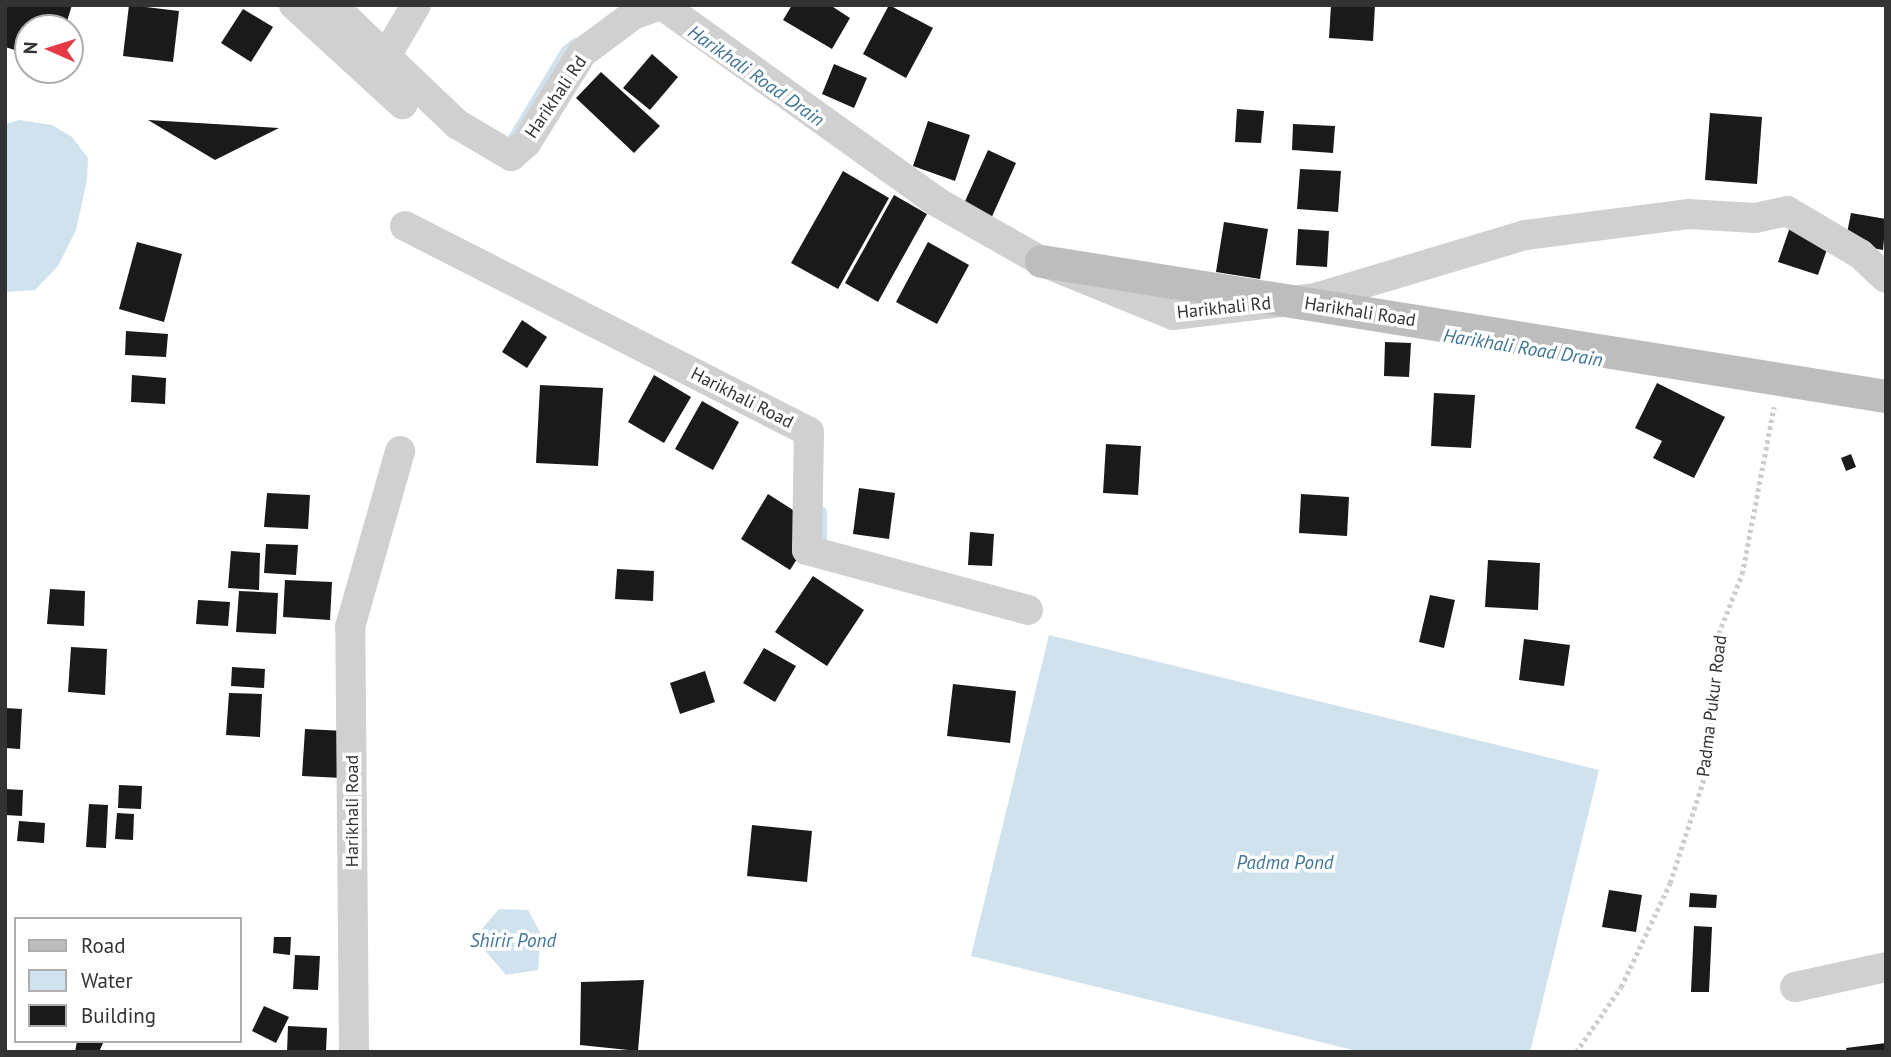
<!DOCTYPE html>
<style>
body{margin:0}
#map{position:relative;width:1891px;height:1057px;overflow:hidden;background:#fff;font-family:"PT Sans",sans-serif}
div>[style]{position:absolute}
.water>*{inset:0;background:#cfe2ee}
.stream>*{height:9px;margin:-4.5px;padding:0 4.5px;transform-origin:4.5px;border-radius:4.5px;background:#cfe2ee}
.building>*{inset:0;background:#1a1a1a}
.path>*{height:4.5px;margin-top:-2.25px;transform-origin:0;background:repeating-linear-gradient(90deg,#cdcdcd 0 3.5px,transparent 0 7px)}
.tertiary>*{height:30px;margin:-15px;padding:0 15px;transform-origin:15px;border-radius:15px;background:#d0d0d0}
.secondary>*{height:33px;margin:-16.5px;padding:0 16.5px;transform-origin:16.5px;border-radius:16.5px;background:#bdbdbd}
span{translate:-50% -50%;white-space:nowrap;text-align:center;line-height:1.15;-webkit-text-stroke:7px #fff;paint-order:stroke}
.street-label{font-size:18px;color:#333}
.water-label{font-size:19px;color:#3f7597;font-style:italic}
.frame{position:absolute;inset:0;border:7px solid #333;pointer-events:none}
.legend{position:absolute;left:14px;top:917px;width:228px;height:126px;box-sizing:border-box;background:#fff;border:2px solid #adadad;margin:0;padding:9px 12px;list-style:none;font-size:21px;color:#333}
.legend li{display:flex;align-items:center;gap:14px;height:35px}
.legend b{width:35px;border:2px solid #adadad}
.north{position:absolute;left:14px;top:14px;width:70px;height:70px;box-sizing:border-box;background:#fff;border:2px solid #adadad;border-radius:50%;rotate:273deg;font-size:19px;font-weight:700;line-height:28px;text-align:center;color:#333}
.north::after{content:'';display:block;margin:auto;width:24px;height:32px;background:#e63946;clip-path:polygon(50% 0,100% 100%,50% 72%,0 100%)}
</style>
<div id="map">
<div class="water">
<i style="clip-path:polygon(19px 120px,52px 125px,72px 137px,88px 158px,87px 180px,76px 230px,58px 266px,35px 290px,5px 292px,5px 124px)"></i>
<i style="clip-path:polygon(1049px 635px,1599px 770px,1530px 1052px,1361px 1052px,971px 956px)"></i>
<i style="clip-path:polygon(499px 909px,528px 910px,541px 934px,538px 970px,506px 975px,474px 938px)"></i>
</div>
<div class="stream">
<i style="left:508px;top:144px;width:110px;rotate:-58.8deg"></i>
<i style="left:565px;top:50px;width:13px;rotate:-39deg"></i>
<i style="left:822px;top:543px;width:32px;rotate:-90deg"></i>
</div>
<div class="building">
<i style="clip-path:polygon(5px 5px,72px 5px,65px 28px,28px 28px,28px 54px,5px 47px)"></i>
<i style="clip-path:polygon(129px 5px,179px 11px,173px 62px,123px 56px)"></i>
<i style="clip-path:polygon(792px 5px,830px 5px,850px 18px,832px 49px,783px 20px)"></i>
<i style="clip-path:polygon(889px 5px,933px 28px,906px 78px,863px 54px)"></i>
<i style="clip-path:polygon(1331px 5px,1375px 5px,1373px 41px,1329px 38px)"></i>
<i style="clip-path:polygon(243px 9px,273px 27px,251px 62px,221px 43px)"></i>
<i style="clip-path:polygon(652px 54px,678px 77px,650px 110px,623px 88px)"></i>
<i style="clip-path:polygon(834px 64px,867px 78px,854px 108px,822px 94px)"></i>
<i style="clip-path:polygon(601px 72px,660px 126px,634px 153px,576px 98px)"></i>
<i style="clip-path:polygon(1237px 109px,1264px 111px,1261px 143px,1235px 142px)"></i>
<i style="clip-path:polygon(1710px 113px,1762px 117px,1757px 184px,1705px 180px)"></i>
<i style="clip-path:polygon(148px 120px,279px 128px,215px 160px)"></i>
<i style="clip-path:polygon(928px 121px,970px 135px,955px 181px,913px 166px)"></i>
<i style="clip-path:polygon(1293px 124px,1335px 126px,1333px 153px,1292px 150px)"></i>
<i style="clip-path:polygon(988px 150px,1016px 163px,990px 221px,962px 208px)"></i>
<i style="clip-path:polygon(1300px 169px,1341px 171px,1338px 212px,1297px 209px)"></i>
<i style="clip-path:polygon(843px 171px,889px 198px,838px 289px,791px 263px)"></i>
<i style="clip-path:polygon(894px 195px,927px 214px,878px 302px,845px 283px)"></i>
<i style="clip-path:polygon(1851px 213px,1886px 219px,1883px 250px,1845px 243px)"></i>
<i style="clip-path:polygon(1224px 222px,1268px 229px,1260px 279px,1216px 272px)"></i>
<i style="clip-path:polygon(1790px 227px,1830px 241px,1818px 275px,1778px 262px)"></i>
<i style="clip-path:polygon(1298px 229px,1329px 231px,1327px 267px,1296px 265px)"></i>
<i style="clip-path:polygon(137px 242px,182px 254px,164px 322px,119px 309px)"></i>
<i style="clip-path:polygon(928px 242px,969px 265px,937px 324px,896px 302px)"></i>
<i style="clip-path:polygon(522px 320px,547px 337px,527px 368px,502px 352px)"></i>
<i style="clip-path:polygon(126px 331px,168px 334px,166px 357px,125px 355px)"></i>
<i style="clip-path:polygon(1385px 342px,1411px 343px,1409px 377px,1384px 376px)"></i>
<i style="clip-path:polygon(132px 375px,166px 378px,165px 404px,131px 402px)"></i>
<i style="clip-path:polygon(654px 375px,691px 397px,664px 443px,628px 422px)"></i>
<i style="clip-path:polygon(1657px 383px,1725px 417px,1694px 478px,1653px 458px,1662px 441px,1635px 428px)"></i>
<i style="clip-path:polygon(540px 385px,603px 388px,598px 466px,536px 463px)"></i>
<i style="clip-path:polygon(1434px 393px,1475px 395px,1471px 448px,1431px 446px)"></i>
<i style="clip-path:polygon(702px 401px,739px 422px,713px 470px,675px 449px)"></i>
<i style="clip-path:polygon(1106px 444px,1141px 446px,1138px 495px,1103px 493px)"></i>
<i style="clip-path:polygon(1851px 454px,1856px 467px,1846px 471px,1841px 458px)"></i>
<i style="clip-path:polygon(859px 488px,895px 493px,889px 539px,853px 534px)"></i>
<i style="clip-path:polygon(267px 493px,310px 495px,308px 529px,264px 527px)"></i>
<i style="clip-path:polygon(768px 494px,818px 526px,790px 570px,741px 539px)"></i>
<i style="clip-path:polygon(1301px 494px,1349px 497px,1347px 536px,1299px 533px)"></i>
<i style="clip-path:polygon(970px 532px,994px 534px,992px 566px,968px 565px)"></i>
<i style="clip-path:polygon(266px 544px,298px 545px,296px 575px,264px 573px)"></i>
<i style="clip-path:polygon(231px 551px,260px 553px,259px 590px,228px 588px)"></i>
<i style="clip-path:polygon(1488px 560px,1540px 563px,1538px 610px,1485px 607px)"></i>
<i style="clip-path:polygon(617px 569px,654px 571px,653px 601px,615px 599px)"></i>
<i style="clip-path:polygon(813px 576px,864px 610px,827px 666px,775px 632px)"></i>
<i style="clip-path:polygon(285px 580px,332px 582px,330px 620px,283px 617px)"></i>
<i style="clip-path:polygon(50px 589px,85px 591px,84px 626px,47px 624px)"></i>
<i style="clip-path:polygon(239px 591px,278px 593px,276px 634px,236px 632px)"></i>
<i style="clip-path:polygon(1430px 595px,1455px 600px,1444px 648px,1419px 642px)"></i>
<i style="clip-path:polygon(198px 600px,230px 602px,228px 626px,196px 624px)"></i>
<i style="clip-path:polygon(1524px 639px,1570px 645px,1564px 686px,1519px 680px)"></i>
<i style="clip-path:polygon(71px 647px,107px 649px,105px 695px,68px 692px)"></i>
<i style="clip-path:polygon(764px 648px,796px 666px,775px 702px,743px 683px)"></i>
<i style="clip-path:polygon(232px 667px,265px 669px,264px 688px,231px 686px)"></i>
<i style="clip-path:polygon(705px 671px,715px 702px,680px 714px,670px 683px)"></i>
<i style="clip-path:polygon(953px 684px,1016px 691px,1010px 743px,947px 736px)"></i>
<i style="clip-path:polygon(229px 693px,262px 694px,260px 737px,226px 735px)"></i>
<i style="clip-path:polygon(5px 708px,22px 709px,20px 749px,5px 748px)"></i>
<i style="clip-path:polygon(305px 729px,345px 731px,342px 778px,302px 776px)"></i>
<i style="clip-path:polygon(119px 785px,142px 786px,141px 809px,118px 808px)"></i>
<i style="clip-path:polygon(5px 789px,23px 790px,22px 816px,5px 815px)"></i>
<i style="clip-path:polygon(89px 804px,108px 805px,106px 848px,86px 847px)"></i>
<i style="clip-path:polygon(117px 813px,134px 814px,133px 840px,115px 839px)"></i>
<i style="clip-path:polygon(19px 821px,45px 823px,44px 843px,17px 841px)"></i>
<i style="clip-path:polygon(752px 825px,812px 831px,807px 882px,747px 876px)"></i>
<i style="clip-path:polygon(1609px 890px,1642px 895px,1636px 932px,1602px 927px)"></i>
<i style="clip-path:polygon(1690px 893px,1717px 895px,1716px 908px,1689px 907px)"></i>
<i style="clip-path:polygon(1694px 926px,1712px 927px,1709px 992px,1691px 992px)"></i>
<i style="clip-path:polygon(274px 937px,291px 937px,290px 955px,273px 953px)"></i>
<i style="clip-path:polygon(295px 955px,320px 956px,318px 990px,293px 989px)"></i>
<i style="clip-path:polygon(644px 980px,638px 1051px,580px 1045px,581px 982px)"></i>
<i style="clip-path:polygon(264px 1006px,289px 1017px,276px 1043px,252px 1031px)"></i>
<i style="clip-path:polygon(288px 1026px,327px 1028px,326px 1052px,287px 1052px)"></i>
<i style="clip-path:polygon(77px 1041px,104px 1041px,99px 1052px,75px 1052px)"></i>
<i style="clip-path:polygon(1886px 1043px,1886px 1052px,1847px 1052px,1846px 1048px)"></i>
</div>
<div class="path">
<i style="left:1576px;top:1052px;width:79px;rotate:-55.3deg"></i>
<i style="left:1621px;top:987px;width:115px;rotate:-64.8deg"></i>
<i style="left:1670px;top:883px;width:123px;rotate:-72deg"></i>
<i style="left:1708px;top:766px;width:126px;rotate:-86.4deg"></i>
<i style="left:1716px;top:640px;width:71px;rotate:-68.5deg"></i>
<i style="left:1742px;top:574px;width:170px;rotate:-79.2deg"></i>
</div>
<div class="tertiary">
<i style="left:294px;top:5px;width:147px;rotate:42.5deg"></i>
<i style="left:332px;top:5px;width:173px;rotate:43.6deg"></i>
<i style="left:457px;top:124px;width:63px;rotate:30.7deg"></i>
<i style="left:511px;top:156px;width:20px;rotate:-41deg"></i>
<i style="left:526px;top:143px;width:106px;rotate:-58.1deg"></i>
<i style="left:582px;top:53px;width:64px;rotate:-36.7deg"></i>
<i style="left:633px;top:15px;width:30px;rotate:-20deg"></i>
<i style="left:662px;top:5px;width:338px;rotate:35.6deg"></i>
<i style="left:937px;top:202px;width:120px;rotate:29.6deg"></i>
<i style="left:1041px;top:261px;width:143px;rotate:22.2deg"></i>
<i style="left:1173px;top:315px;width:143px;rotate:-6.8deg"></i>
<i style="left:1315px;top:298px;width:219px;rotate:-16.7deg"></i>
<i style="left:1525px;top:235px;width:164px;rotate:-7.3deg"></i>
<i style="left:1688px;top:214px;width:67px;rotate:3.4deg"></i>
<i style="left:1755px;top:218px;width:33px;rotate:-12deg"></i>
<i style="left:1787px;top:211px;width:85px;rotate:30.5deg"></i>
<i style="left:1860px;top:254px;width:35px;rotate:43deg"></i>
<i style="left:386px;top:56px;width:59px;rotate:-59.5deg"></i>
<i style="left:405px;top:226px;width:453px;rotate:27deg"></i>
<i style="left:809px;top:432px;width:118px;rotate:91deg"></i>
<i style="left:807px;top:550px;width:229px;rotate:15.2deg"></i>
<i style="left:1795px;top:987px;width:93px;rotate:-12.4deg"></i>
<i style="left:354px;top:1052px;width:425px;rotate:-90.5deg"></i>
<i style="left:350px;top:627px;width:183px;rotate:-74.1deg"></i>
</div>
<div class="secondary">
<i style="left:1041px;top:261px;width:856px;rotate:9.08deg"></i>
</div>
<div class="street-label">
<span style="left:556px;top:97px;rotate:-56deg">Harikhali Rd</span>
<span style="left:1224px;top:308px;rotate:-6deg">Harikhali Rd</span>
<span style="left:1360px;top:312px;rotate:9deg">Harikhali Road</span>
<span style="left:742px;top:398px;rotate:27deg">Harikhali Road</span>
<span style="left:1712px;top:706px;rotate:-83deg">Padma Pukur Road</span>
<span style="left:352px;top:811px;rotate:-90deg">Harikhali Road</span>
</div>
<div class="water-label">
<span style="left:756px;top:76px;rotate:35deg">Harikhali Road Drain</span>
<span style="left:1523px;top:348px;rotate:9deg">Harikhali Road Drain</span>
<span style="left:1285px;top:863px">Padma Pond</span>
<span style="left:513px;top:941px">Shirir Pond</span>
</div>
<div class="frame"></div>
<ul class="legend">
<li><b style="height:9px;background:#bdbdbd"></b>Road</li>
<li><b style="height:19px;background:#cfe2ee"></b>Water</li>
<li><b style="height:19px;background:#1a1a1a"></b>Building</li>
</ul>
<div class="north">N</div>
</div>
